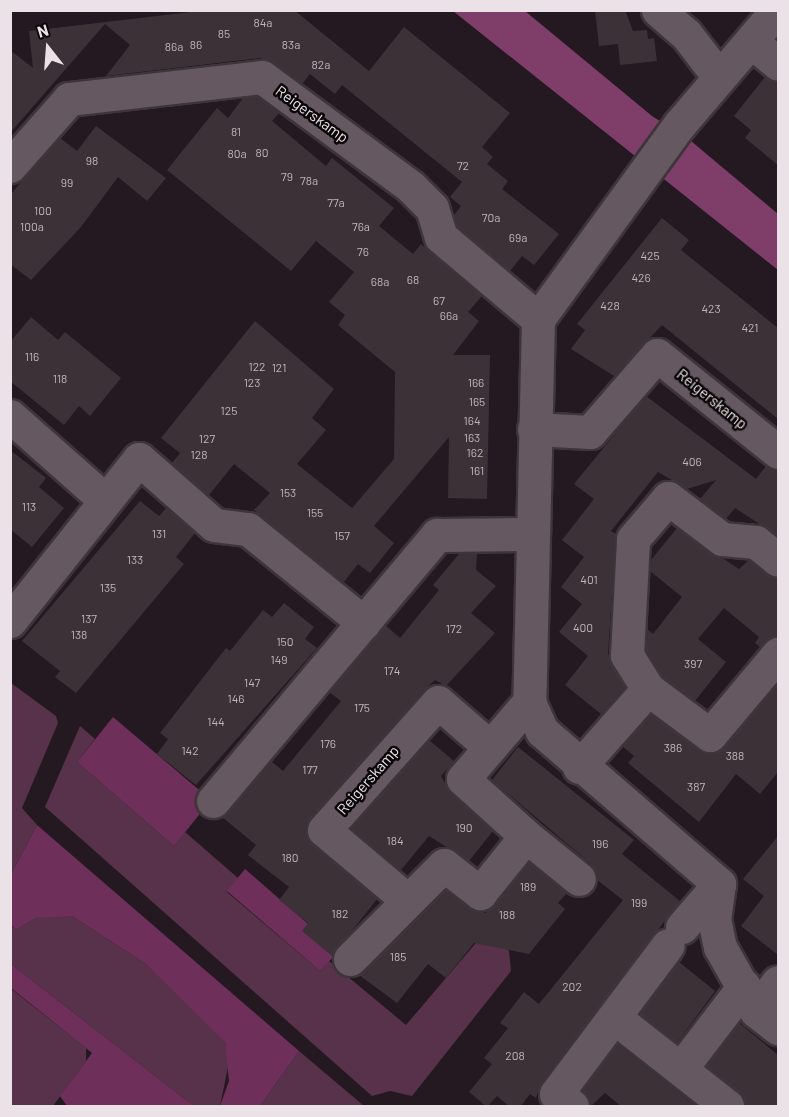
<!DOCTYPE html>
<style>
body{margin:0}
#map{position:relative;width:789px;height:1117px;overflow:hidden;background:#241920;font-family:Barlow,sans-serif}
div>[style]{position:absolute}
.green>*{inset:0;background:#58324b}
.forest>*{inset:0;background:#6e305a}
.water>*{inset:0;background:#7f3e69}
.building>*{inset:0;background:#3d3138}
.roads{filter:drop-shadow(2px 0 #3e353a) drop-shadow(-2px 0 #3e353a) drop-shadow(0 2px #3e353a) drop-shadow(0 -2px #3e353a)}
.minor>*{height:33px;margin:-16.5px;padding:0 16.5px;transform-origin:16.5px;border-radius:16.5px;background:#665860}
span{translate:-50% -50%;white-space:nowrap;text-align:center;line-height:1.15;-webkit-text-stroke:5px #0a0608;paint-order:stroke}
.number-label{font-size:12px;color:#bfb6ba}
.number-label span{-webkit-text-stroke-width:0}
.street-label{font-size:15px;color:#eae2e6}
.frame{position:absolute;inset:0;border:12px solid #eae2e6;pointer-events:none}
.north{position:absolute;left:18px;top:18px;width:60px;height:60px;-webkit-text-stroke:4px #0a0608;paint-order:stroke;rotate:343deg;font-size:16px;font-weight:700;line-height:24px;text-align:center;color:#eae2e6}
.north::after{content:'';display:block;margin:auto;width:21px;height:27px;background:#eae2e6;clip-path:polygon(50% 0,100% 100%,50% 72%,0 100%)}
</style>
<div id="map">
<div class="green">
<i style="clip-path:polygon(11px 683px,56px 716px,58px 723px,22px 808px,37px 825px,11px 874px)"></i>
<i style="clip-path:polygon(80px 726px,95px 739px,77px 762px,174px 846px,185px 832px,238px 878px,227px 892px,320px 971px,329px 961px,406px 1025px,486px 931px,509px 951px,511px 971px,412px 1096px,390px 1091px,372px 1096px,45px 807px)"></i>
<i style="clip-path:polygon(59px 913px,72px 916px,146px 964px,212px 1025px,225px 1042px,229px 1062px,220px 1106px,194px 1106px,11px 964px,10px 925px,16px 930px,36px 918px)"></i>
<i style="clip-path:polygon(10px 988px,86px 1048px,86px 1061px,53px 1106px,11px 1106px)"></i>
<i style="clip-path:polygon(299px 1051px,364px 1106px,260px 1106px)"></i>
</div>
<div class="forest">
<i style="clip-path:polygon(113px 717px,211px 800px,174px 846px,77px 762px)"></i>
<i style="clip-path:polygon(37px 825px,299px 1051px,260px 1106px,220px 1106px,229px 1081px,225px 1042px,146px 964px,72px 916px,36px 918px,16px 930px,11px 925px,11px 874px)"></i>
<i style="clip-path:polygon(245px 869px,339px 951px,320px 971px,227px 891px)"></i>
<i style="clip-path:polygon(10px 964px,11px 964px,194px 1106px,67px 1106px,60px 1096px,92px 1053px,11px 988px)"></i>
</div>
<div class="water">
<i style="clip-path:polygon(453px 11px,525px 11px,652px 116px,691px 141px,778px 214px,778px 270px)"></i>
</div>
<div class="building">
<i style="clip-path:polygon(208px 10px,294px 10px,369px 71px,404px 27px,510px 113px,482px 147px,493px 157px,487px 164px,508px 181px,502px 189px,559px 234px,534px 265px,522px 256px,510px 271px,457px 226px,454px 215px,461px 206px,450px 197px,462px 182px,342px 85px,335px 94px,310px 74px,302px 84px,273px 62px,260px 58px,106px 76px,130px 45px,105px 24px,10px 133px,10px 50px,33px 68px,29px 31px)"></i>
<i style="clip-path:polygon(595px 10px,625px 10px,633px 31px,647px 30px,648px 39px,654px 38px,657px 61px,620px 65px,618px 44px,599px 46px)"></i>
<i style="clip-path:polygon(765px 77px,778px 82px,778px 165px,745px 138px,751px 130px,734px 116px)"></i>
<i style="clip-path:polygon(257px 96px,279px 113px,272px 121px,326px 166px,332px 158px,394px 208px,379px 226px,413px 254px,421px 244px,482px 296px,468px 312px,479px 321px,453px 355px,490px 355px,487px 499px,448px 498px,449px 437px,374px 526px,394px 543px,370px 573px,358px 564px,344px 582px,254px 510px,270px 493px,234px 464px,209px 495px,172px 463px,180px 453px,161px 438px,255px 321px,334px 389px,312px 418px,326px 430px,297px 464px,352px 508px,394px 459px,395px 372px,338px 325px,345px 315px,329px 302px,354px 272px,316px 241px,291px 271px,167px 170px,217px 108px,228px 118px,243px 98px)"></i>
<i style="clip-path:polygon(96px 126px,166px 178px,147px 201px,118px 177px,81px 227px,31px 280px,10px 264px,10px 195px,60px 138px,77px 151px)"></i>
<i style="clip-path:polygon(662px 218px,689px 240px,681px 250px,778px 328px,778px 419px,662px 325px,614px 376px,571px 349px,585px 330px,577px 324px)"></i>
<i style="clip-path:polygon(31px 317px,58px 340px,65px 332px,121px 378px,90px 416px,79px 406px,64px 425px,10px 381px,10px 342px)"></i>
<i style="clip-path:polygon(646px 396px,756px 479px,766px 466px,778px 470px,778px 536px,735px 508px,726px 519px,700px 499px,716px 480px,687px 489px,658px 472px,611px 531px,616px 534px,608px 654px,625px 687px,601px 714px,565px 685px,588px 656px,559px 632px,582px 604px,561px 587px,584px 557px,562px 540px,594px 499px,574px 484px)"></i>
<i style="clip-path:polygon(10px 450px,46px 478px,39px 487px,64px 508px,32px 547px,10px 529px)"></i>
<i style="clip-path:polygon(140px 501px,159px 516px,166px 508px,195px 533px,176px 557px,184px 564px,76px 693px,55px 677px,60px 671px,22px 641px)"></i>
<i style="clip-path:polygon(677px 528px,739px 569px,749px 560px,778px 578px,778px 636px,760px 647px,755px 643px,759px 637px,724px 608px,698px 639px,726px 662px,695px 701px,662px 676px,646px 650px,647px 629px,653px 634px,682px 597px,650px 571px,651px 560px)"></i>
<i style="clip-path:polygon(459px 554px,477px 554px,476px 570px,496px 586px,471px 613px,495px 633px,446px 686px,435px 680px,424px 690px,306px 826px,312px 844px,377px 899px,332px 956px,302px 931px,308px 923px,279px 900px,289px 887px,248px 855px,256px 845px,222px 817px,271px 761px,283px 771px,341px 701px,329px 692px,385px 625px,400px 638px,439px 590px,433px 585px)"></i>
<i style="clip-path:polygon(284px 603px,314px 627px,305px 639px,317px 648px,196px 785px,157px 754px,168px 739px,160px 733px,226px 648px,230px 651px,263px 610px,272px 617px)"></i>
<i style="clip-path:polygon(778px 683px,778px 772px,760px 794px,736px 774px,699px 822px,628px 763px,634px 756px,622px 746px,651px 714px,699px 750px,717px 752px)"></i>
<i style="clip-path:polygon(429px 740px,454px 761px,441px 776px,450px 792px,493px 831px,469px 861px,429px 836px,401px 870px,351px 828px)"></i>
<i style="clip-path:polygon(518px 747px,634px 840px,622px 854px,680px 901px,541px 1083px,536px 1098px,530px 1094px,520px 1107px,510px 1107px,497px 1096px,487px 1107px,469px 1092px,492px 1064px,484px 1058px,508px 1028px,500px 1023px,524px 992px,539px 1004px,623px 900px,597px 880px,591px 864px,492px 780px)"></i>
<i style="clip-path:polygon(778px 836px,778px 955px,741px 926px,764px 896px,743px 879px)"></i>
<i style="clip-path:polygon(529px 862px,567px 893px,558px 903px,565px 909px,529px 954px,474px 943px,446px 978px,428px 964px,397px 1003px,359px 975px,446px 890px,469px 908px,486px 913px)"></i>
<i style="clip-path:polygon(679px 962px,715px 991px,677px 1043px,640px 1014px)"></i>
<i style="clip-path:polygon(739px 1023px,778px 1055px,778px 1107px,745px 1107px,739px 1092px,706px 1066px)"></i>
<i style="clip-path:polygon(617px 1044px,697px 1107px,622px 1107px,605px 1093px,590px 1107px,582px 1090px)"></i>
</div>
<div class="roads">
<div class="minor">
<i style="left:658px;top:10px;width:37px;rotate:41deg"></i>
<i style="left:686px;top:34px;width:54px;rotate:52.5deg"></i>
<i style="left:777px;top:10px;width:151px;rotate:130.4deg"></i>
<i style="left:679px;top:125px;width:240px;rotate:126deg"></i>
<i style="left:538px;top:319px;width:383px;rotate:91.3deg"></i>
<i style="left:529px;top:702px;width:32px;rotate:66deg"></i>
<i style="left:542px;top:731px;width:234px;rotate:40.8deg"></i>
<i style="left:719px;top:884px;width:35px;rotate:98deg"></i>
<i style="left:714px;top:919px;width:29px;rotate:78deg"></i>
<i style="left:720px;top:947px;width:73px;rotate:60.6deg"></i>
<i style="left:756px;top:1011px;width:28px;rotate:38deg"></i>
<i style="left:752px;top:42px;width:34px;rotate:40deg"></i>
<i style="left:10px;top:166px;width:89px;rotate:-48.6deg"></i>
<i style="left:69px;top:99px;width:194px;rotate:-6.5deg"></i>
<i style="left:262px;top:77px;width:185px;rotate:36.4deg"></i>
<i style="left:411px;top:187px;width:30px;rotate:45deg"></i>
<i style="left:432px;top:208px;width:30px;rotate:73deg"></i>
<i style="left:441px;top:237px;width:127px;rotate:40.2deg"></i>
<i style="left:10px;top:416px;width:127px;rotate:41.5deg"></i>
<i style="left:534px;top:429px;width:56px;rotate:3.1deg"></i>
<i style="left:590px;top:432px;width:102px;rotate:-49deg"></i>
<i style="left:657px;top:355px;width:155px;rotate:38.7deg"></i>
<i style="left:10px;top:621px;width:207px;rotate:-51.5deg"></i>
<i style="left:139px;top:459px;width:100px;rotate:41.3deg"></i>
<i style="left:214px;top:525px;width:34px;rotate:7deg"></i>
<i style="left:248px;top:529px;width:149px;rotate:39deg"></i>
<i style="left:648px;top:689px;width:40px;rotate:-122deg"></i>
<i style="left:627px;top:655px;width:116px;rotate:-87deg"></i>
<i style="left:633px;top:539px;width:54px;rotate:-49.5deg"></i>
<i style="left:668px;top:498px;width:68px;rotate:37.2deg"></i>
<i style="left:722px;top:539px;width:34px;rotate:5deg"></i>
<i style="left:756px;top:542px;width:28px;rotate:39deg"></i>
<i style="left:579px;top:767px;width:104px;rotate:-48.5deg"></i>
<i style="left:648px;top:689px;width:77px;rotate:36.6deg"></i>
<i style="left:710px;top:735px;width:106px;rotate:-50deg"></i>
<i style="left:213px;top:801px;width:348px;rotate:-49.9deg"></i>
<i style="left:437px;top:535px;width:94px;rotate:-0.6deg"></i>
<i style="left:526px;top:836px;width:68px;rotate:39.1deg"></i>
<i style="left:406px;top:899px;width:107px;rotate:-139.9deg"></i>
<i style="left:324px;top:830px;width:171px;rotate:-48.3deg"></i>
<i style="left:438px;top:702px;width:69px;rotate:40.9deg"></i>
<i style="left:682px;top:927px;width:57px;rotate:-49.3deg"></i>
<i style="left:350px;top:959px;width:133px;rotate:-45deg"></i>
<i style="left:444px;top:865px;width:46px;rotate:37.9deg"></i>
<i style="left:480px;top:893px;width:73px;rotate:-51.1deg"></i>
<i style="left:526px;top:836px;width:85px;rotate:-137.9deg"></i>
<i style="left:463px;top:779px;width:101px;rotate:-49.4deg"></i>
<i style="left:756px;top:1011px;width:36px;rotate:-53deg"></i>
<i style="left:614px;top:1017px;width:144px;rotate:38.2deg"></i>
<i style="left:682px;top:1067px;width:102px;rotate:-52.6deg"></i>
<i style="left:572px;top:1106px;width:20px;rotate:-143deg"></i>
<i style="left:556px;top:1094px;width:186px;rotate:-53.1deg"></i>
</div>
</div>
<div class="number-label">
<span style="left:263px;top:23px">84a</span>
<span style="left:224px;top:34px">85</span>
<span style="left:196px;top:45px">86</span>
<span style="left:291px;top:45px">83a</span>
<span style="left:174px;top:47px">86a</span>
<span style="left:321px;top:65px">82a</span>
<span style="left:236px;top:132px">81</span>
<span style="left:262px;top:153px">80</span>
<span style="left:237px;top:154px">80a</span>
<span style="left:92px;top:161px">98</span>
<span style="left:463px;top:166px">72</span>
<span style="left:287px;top:177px">79</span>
<span style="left:309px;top:181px">78a</span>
<span style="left:67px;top:183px">99</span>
<span style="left:336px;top:203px">77a</span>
<span style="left:43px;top:211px">100</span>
<span style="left:491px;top:218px">70a</span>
<span style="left:32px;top:227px">100a</span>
<span style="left:361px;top:227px">76a</span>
<span style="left:518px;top:238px">69a</span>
<span style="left:363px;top:252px">76</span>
<span style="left:650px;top:256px">425</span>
<span style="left:641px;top:278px">426</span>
<span style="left:413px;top:280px">68</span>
<span style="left:380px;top:282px">68a</span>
<span style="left:439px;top:301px">67</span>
<span style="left:610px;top:306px">428</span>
<span style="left:711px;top:309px">423</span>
<span style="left:449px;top:316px">66a</span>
<span style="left:750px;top:328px">421</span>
<span style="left:32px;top:357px">116</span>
<span style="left:257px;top:367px">122</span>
<span style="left:279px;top:368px">121</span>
<span style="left:60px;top:379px">118</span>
<span style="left:252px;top:383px">123</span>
<span style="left:476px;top:383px">166</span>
<span style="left:477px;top:402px">165</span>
<span style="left:229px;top:411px">125</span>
<span style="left:472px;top:421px">164</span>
<span style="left:472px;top:438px">163</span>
<span style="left:207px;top:439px">127</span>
<span style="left:475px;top:453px">162</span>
<span style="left:199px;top:455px">128</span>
<span style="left:692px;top:462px">406</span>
<span style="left:477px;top:471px">161</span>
<span style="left:288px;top:493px">153</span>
<span style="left:29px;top:507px">113</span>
<span style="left:315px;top:513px">155</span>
<span style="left:159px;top:534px">131</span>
<span style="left:342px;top:536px">157</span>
<span style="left:135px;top:560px">133</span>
<span style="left:589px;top:580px">401</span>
<span style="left:108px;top:588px">135</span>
<span style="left:89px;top:619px">137</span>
<span style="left:583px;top:628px">400</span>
<span style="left:454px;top:629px">172</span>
<span style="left:79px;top:635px">138</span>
<span style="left:285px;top:642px">150</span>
<span style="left:279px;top:660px">149</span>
<span style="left:693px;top:664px">397</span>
<span style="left:392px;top:671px">174</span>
<span style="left:252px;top:683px">147</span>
<span style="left:236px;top:699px">146</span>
<span style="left:362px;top:708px">175</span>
<span style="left:216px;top:722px">144</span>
<span style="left:328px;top:744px">176</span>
<span style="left:673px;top:748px">386</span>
<span style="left:190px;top:751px">142</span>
<span style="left:735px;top:756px">388</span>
<span style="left:310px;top:770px">177</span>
<span style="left:696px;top:787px">387</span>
<span style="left:464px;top:828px">190</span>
<span style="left:395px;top:841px">184</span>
<span style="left:600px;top:844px">196</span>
<span style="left:290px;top:858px">180</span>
<span style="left:528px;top:887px">189</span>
<span style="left:639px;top:903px">199</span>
<span style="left:340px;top:914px">182</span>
<span style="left:507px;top:915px">188</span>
<span style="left:398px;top:957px">185</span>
<span style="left:572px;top:987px">202</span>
<span style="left:515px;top:1056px">208</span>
</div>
<div class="street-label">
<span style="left:312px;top:114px;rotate:36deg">Reigerskamp</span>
<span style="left:712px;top:399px;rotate:39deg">Reigerskamp</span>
<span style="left:368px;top:780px;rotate:-49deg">Reigerskamp</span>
</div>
<div class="frame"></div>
<div class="north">N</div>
</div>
